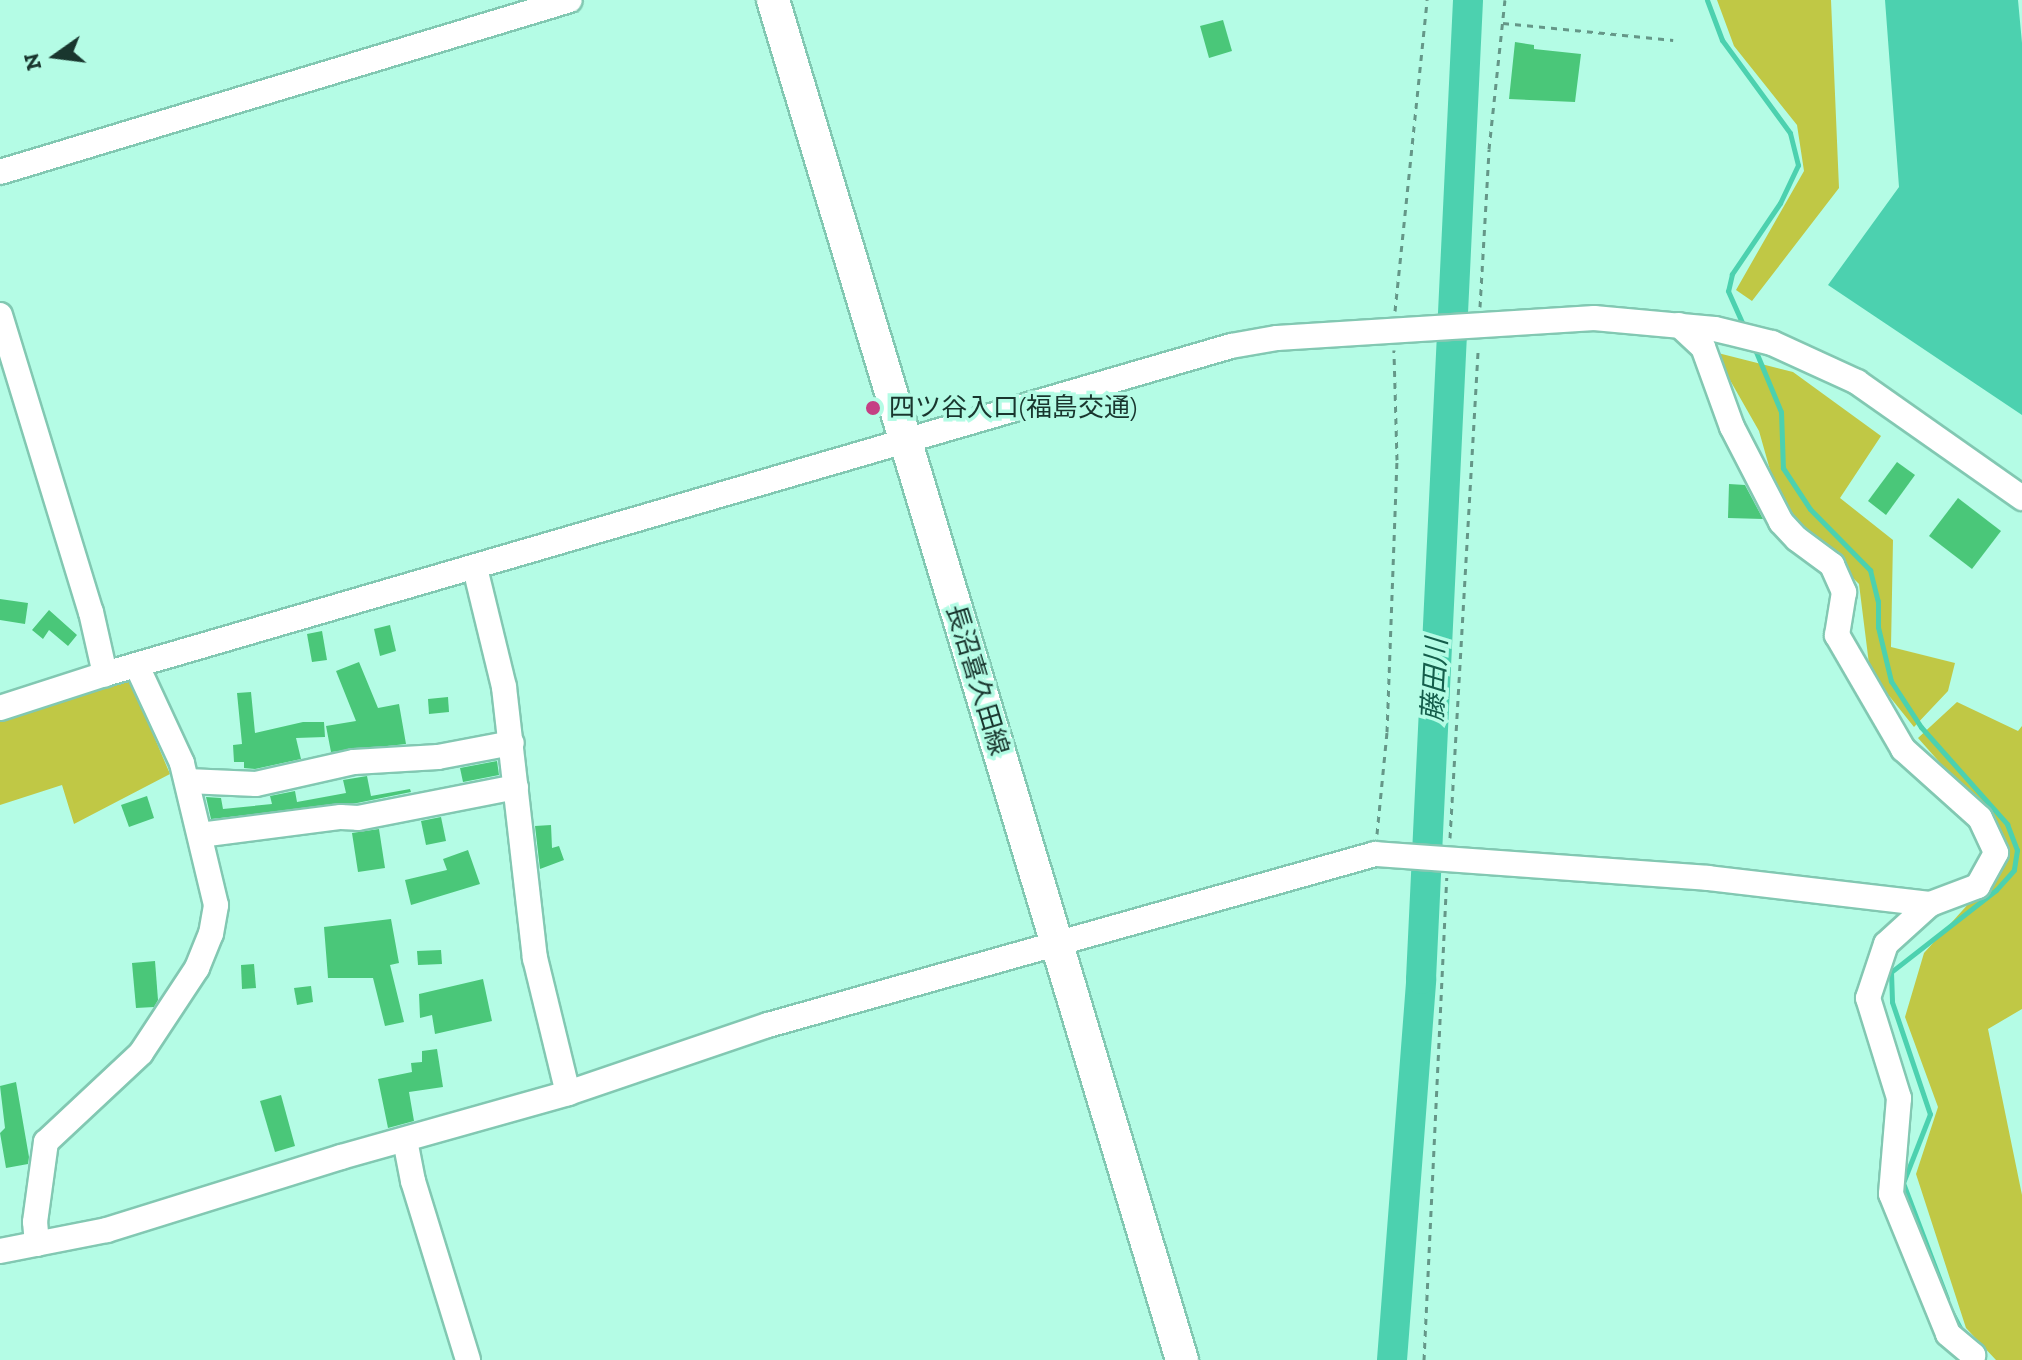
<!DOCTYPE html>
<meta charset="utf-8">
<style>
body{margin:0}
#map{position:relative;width:2022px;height:1360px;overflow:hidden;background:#b4fce5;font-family:"Zilla Slab","Noto Sans JP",serif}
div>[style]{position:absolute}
.green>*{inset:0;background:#c0c845}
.water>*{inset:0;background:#4cd1af}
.stream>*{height:5px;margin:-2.5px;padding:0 2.5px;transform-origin:2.5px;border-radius:2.5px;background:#4cd1af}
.river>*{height:30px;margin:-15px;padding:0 15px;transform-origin:15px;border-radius:15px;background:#4cd1af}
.building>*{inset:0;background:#4ac779}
.path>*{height:3px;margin-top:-1.5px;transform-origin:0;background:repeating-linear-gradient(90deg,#659788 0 6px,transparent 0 12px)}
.roads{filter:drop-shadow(2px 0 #82c8b2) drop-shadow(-2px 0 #82c8b2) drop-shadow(0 2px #82c8b2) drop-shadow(0 -2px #82c8b2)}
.minor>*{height:24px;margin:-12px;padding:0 12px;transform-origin:12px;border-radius:12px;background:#fff}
.major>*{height:32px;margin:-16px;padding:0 16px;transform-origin:16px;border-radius:16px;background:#fff}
.dots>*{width:22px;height:22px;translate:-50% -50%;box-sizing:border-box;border:4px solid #b4fce5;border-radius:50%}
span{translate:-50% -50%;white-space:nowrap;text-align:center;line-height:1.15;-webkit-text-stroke:7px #b4fce5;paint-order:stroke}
.poi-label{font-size:26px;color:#19362e}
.left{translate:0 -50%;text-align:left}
.street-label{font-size:26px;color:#19362e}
.water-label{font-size:28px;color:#145d4b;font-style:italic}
.north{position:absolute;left:16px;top:16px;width:80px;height:80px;-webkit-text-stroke:6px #b4fce5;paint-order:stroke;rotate:256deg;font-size:22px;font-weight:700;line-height:32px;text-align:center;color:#19362e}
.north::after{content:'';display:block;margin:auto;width:28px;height:36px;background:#19362e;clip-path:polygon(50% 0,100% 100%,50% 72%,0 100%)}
</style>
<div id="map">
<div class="green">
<i style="clip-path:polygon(1717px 0,1831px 0,1839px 188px,1752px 301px,1736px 290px,1804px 171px,1797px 125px,1734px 46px)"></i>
<i style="clip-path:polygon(1714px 352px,1793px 372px,1881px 436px,1840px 498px,1893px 540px,1891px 647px,1955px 663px,1948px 691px,1914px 727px,1870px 672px,1859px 584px,1780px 505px,1759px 431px)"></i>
<i style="clip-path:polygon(128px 675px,170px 774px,74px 824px,62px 785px,0 805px,0 715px)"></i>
<i style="clip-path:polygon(1957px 702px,2018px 731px,2022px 726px,2022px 1009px,1988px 1029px,2022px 1195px,2022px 1360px,1996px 1360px,1966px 1328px,1916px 1174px,1938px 1107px,1905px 1017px,1924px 953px,1989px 881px,2005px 858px,1998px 828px,1918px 738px)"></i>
</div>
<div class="water">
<i style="clip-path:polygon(1885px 0,2018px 0,2022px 43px,2022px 415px,1828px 285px,1899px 187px)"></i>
</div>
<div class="stream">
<i style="left:1707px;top:0;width:43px;rotate:69.4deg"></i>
<i style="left:1722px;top:40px;width:115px;rotate:53.8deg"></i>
<i style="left:1790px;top:133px;width:33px;rotate:76deg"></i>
<i style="left:1798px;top:165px;width:42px;rotate:115.3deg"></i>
<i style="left:1780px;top:203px;width:86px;rotate:124.1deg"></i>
<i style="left:1732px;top:274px;width:17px;rotate:103deg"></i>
<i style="left:1728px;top:291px;width:39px;rotate:66deg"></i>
<i style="left:1754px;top:347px;width:70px;rotate:67.4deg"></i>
<i style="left:1781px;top:412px;width:56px;rotate:88deg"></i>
<i style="left:1783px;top:468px;width:49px;rotate:56.6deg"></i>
<i style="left:1810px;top:509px;width:86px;rotate:45.5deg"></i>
<i style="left:1870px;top:570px;width:32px;rotate:76deg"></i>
<i style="left:1878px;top:601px;width:26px;rotate:90deg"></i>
<i style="left:1878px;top:627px;width:56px;rotate:76.5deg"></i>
<i style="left:1891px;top:681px;width:55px;rotate:56.9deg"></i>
<i style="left:1921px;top:727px;width:130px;rotate:48.4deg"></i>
<i style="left:2007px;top:824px;width:28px;rotate:69deg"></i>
<i style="left:2017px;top:850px;width:20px;rotate:99deg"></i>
<i style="left:2014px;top:870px;width:27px;rotate:132deg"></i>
<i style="left:1996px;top:890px;width:133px;rotate:142deg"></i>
<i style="left:1891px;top:972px;width:30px;rotate:88deg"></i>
<i style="left:1892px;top:1002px;width:118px;rotate:71.3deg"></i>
<i style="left:1930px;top:1114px;width:74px;rotate:111.4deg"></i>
<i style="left:1903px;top:1183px;width:124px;rotate:69.2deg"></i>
<i style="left:1950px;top:1309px;width:26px;rotate:62deg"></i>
</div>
<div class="river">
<i style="left:1392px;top:1360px;width:382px;rotate:-85.6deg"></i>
<i style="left:1421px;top:979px;width:980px;rotate:-87.25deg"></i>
</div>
<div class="building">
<i style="clip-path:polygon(1223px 20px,1232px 51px,1209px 58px,1200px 26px)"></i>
<i style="clip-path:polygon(1515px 42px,1534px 45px,1534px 49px,1581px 54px,1575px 102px,1509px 99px)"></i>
<i style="clip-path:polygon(1897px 462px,1915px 475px,1886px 515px,1868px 501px)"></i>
<i style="clip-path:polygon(1729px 484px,1745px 485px,1763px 519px,1728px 518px)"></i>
<i style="clip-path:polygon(1958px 498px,2001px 531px,1972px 569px,1929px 536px)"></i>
<i style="clip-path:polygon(0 599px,28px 603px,25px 624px,0 620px)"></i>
<i style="clip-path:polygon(49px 610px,77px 635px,68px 646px,49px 630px,43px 639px,32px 630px)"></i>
<i style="clip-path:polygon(390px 625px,396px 651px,380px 656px,374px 629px)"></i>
<i style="clip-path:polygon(322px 631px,327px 660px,312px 662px,307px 634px)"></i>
<i style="clip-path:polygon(359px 662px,378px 708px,399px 704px,406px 744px,331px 752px,326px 726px,356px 721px,336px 671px)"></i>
<i style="clip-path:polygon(251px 692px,255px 733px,303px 722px,324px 722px,325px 737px,296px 738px,301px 759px,255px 769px,244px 768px,244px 762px,234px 762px,233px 745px,242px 744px,237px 693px)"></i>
<i style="clip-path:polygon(448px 697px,449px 712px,429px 714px,428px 699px)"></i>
<i style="clip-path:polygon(497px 761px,499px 775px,463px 782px,460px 768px)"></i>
<i style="clip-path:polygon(367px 776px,371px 796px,410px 789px,411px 792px,357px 803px,211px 819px,206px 797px,221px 798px,223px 809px,272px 804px,270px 796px,295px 791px,297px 802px,346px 793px,343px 780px)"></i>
<i style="clip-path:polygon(147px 796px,154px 818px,129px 827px,121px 805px)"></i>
<i style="clip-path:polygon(441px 817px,446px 841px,426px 845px,421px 821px)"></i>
<i style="clip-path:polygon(551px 825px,552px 848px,559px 846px,564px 860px,540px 869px,535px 826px)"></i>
<i style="clip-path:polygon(379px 829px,385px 868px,358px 872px,352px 833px)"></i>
<i style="clip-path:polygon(468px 850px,480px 884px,411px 905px,405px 880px,447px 870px,443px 859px)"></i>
<i style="clip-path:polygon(391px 919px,399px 963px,390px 965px,404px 1022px,385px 1026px,373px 978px,328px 978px,324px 927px)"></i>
<i style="clip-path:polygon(441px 950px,442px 964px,418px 965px,417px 951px)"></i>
<i style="clip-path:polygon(155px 961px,158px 1000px,154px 1007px,136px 1008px,132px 963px)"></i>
<i style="clip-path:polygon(254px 964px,256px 988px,242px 989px,241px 965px)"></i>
<i style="clip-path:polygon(483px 979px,492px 1021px,435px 1034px,432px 1015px,420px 1018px,419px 994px)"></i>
<i style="clip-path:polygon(311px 986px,313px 1002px,297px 1005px,294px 988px)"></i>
<i style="clip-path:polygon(437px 1049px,443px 1087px,409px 1092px,414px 1121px,388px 1128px,378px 1079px,412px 1072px,411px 1063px,422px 1062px,422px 1051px)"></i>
<i style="clip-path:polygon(16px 1082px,29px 1157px,28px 1164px,6px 1168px,0 1133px,5px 1128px,0 1086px)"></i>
<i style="clip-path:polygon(281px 1095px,295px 1146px,275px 1152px,260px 1101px)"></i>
</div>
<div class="path">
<i style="left:1503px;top:23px;width:171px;rotate:5.7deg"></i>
<i style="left:1480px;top:307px;width:158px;rotate:-86.7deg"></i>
<i style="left:1489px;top:149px;width:150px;rotate:-83.9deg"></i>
<i style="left:1395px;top:311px;width:313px;rotate:-84.1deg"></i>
<i style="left:1377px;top:834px;width:102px;rotate:-84.4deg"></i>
<i style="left:1387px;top:732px;width:272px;rotate:-87.9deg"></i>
<i style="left:1397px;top:460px;width:110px;rotate:-91.6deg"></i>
<i style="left:1450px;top:838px;width:492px;rotate:-86.7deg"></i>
<i style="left:1424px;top:1360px;width:483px;rotate:-87.3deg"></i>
</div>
<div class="roads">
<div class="minor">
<i style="left:0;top:172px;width:595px;rotate:-16.79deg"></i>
<i style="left:0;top:315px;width:311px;rotate:73deg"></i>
<i style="left:91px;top:612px;width:64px;rotate:77.3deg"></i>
<i style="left:1679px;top:325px;width:33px;rotate:43deg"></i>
<i style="left:1703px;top:347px;width:85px;rotate:70.1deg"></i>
<i style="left:1732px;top:427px;width:107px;rotate:62.7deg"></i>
<i style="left:1781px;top:522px;width:23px;rotate:47deg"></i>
<i style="left:1797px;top:539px;width:44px;rotate:36.6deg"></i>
<i style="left:1832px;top:565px;width:30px;rotate:66deg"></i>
<i style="left:1844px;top:592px;width:44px;rotate:99.2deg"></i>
<i style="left:1837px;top:635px;width:132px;rotate:59.9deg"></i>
<i style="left:1903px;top:749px;width:103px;rotate:41.9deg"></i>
<i style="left:1980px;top:818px;width:38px;rotate:65deg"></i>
<i style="left:1996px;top:853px;width:38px;rotate:119deg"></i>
<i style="left:1978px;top:886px;width:51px;rotate:159.4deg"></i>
<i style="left:1930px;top:904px;width:59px;rotate:137.7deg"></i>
<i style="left:1886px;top:944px;width:57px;rotate:108.4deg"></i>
<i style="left:1868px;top:998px;width:105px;rotate:72.8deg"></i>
<i style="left:1899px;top:1098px;width:96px;rotate:94.8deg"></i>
<i style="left:1891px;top:1194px;width:151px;rotate:67.8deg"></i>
<i style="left:1948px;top:1334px;width:33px;rotate:40deg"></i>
<i style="left:1973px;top:1355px;width:5px;rotate:101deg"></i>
<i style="left:475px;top:568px;width:122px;rotate:76.3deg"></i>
<i style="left:504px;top:687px;width:273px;rotate:83.5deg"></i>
<i style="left:535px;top:958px;width:139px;rotate:76.3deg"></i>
<i style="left:0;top:708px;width:110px;rotate:-17.9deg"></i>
<i style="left:105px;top:674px;width:1173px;rotate:-16.24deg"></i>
<i style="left:1231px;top:346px;width:47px;rotate:-9.9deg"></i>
<i style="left:1277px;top:338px;width:318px;rotate:-3.6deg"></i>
<i style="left:1594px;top:318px;width:121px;rotate:5.2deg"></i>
<i style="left:1715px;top:329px;width:59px;rotate:13.8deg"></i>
<i style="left:1772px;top:343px;width:94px;rotate:24.6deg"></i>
<i style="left:1857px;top:382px;width:202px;rotate:35.1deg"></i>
<i style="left:187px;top:781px;width:69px;rotate:2.5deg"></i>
<i style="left:256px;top:784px;width:100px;rotate:-12.7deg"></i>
<i style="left:354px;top:762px;width:84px;rotate:-3.4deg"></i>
<i style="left:438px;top:757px;width:75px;rotate:-10.7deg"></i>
<i style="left:200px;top:835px;width:142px;rotate:-7.3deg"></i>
<i style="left:341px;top:817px;width:17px;rotate:3deg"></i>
<i style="left:358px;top:818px;width:161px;rotate:-11.1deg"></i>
<i style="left:405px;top:1140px;width:42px;rotate:79deg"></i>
<i style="left:413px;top:1181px;width:187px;rotate:72.9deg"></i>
<i style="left:37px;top:1244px;width:22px;rotate:-95deg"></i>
<i style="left:35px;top:1222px;width:81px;rotate:-82.2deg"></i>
<i style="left:46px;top:1142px;width:130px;rotate:-43.1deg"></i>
<i style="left:141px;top:1053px;width:102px;rotate:-56.6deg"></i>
<i style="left:197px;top:968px;width:37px;rotate:-68deg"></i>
<i style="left:211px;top:934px;width:29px;rotate:-80deg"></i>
<i style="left:216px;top:905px;width:146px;rotate:-103.5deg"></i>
<i style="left:182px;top:763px;width:107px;rotate:-114.9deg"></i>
<i style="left:0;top:1251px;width:109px;rotate:-11.1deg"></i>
<i style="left:107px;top:1230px;width:245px;rotate:-17.3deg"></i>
<i style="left:341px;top:1157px;width:236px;rotate:-15.7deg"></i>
<i style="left:568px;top:1093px;width:211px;rotate:-18.8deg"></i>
<i style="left:768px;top:1025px;width:631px;rotate:-15.73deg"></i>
<i style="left:1375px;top:854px;width:334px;rotate:4.1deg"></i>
<i style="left:1708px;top:878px;width:224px;rotate:6.7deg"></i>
</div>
<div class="major">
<i style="left:773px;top:0;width:1420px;rotate:73.26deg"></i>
</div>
</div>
<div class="dots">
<i style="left:873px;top:408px;background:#c54084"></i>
</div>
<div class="poi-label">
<span class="left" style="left:889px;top:408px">四ツ谷入口(福島交通)</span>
</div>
<div class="street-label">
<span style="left:977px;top:680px;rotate:73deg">長沼喜久田線</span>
</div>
<div class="water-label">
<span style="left:1435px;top:680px;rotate:-87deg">藤田川</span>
</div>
<div class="north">N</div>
</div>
